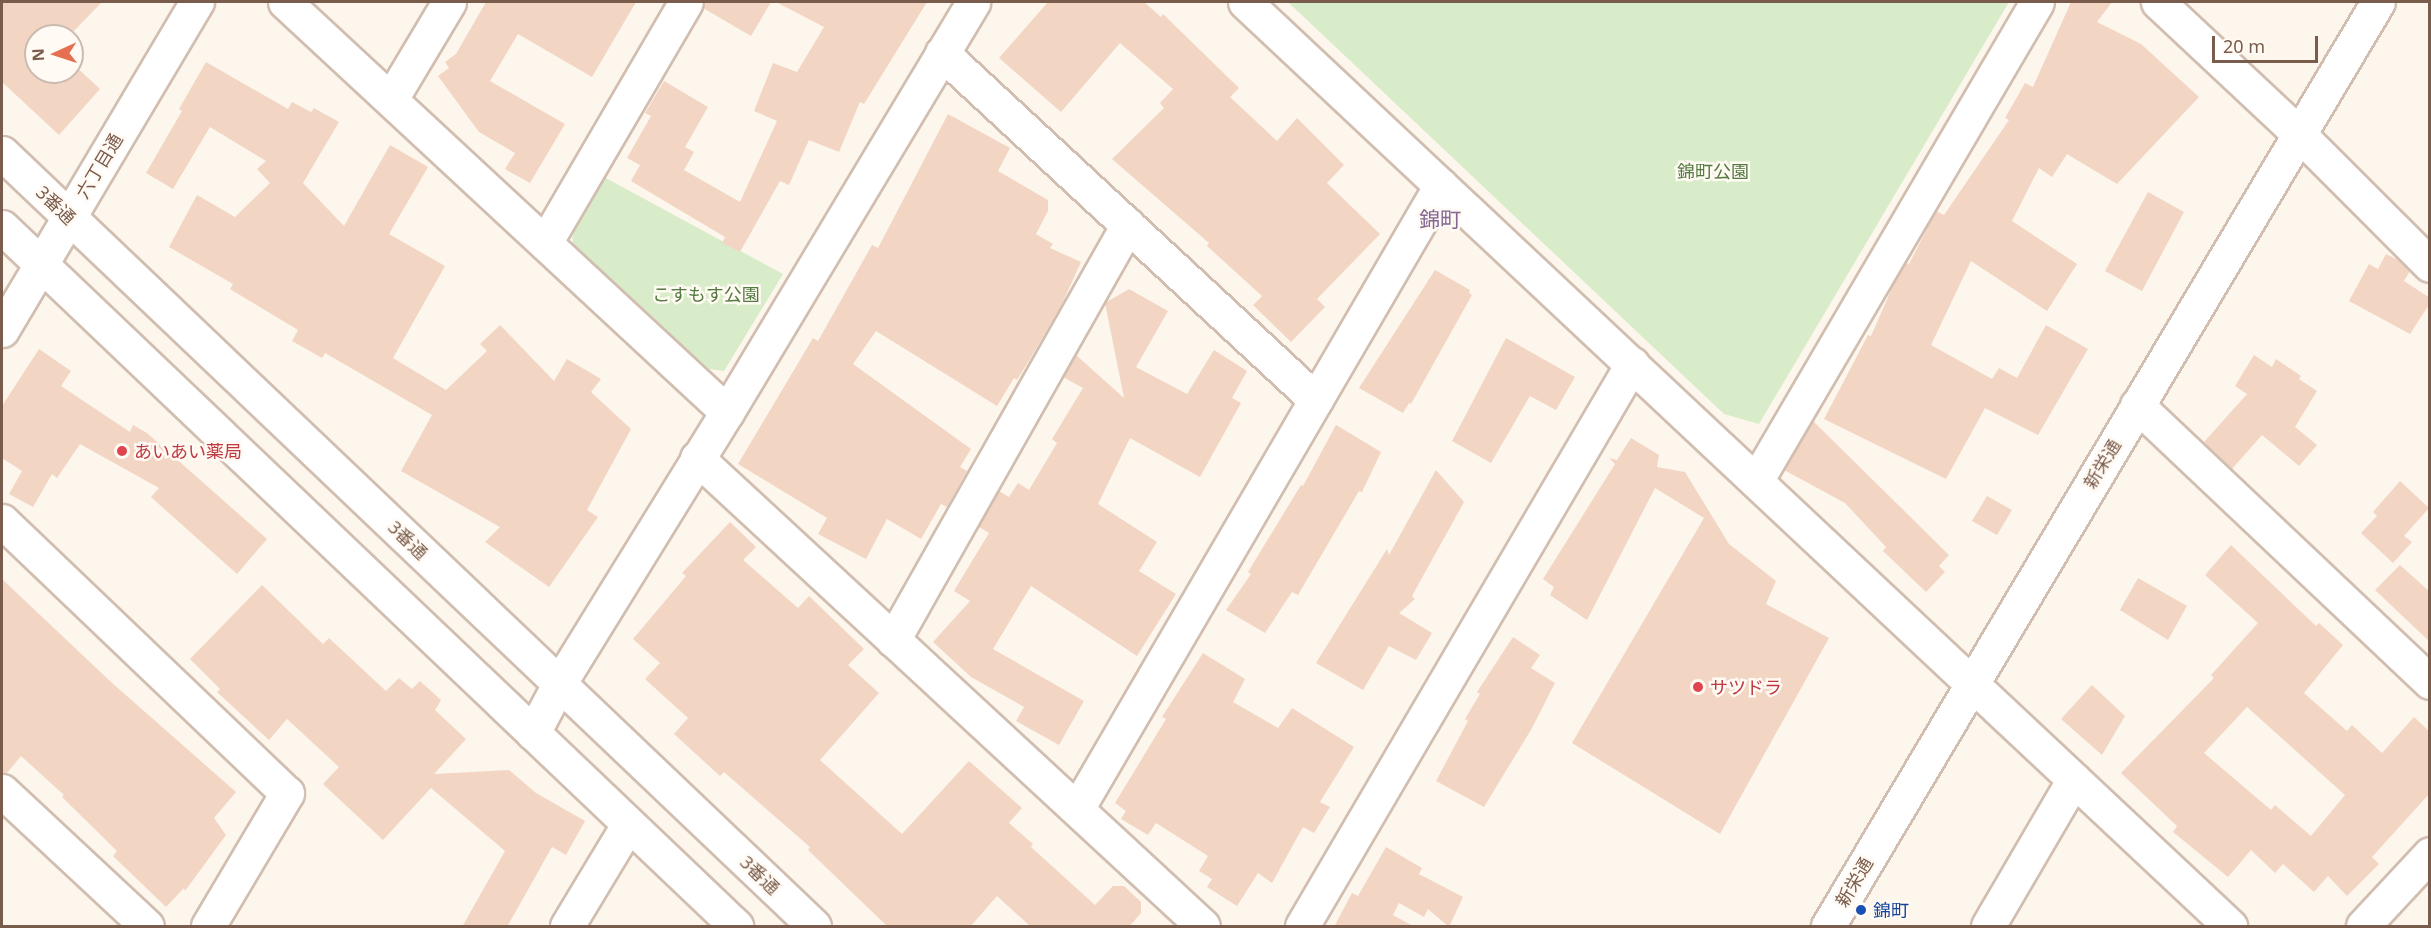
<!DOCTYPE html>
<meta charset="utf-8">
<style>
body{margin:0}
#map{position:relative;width:2431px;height:928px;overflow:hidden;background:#fdf6ec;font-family:"Noto Sans","Noto Sans JP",sans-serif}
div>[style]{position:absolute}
.green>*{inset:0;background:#d8ecc9}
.building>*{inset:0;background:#f3d5c3}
.roads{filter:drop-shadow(2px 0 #d1beb0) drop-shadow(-2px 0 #d1beb0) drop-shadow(0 2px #d1beb0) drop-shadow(0 -2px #d1beb0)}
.minor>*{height:33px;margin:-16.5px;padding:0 16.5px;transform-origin:16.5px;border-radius:16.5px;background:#fff}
.tertiary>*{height:33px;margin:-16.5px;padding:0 16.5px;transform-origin:16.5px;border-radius:16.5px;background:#fff}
.dots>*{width:16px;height:16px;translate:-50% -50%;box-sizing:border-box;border:3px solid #fffaf3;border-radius:50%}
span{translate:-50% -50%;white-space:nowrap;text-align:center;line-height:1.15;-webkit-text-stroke:5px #fffaf3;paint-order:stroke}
.street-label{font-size:18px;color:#7a5c4d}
.park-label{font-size:18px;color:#537a41}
.health-label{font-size:18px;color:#be3a42}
.left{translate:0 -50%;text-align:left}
.transit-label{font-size:18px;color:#164399}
.quarter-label{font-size:21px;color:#846695}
.frame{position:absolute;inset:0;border:3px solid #7a5c4d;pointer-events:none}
.north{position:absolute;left:24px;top:24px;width:60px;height:60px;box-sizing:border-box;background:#fffaf3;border:2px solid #cabbb1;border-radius:50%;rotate:267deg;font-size:16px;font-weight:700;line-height:24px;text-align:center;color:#7a5c4d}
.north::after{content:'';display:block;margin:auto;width:21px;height:27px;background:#e76f51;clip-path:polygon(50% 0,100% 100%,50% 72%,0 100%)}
.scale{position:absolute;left:2212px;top:36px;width:106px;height:27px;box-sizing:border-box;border:3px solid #7a5c4d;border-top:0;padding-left:8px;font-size:18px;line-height:21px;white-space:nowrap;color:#7a5c4d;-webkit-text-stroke:4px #fffaf3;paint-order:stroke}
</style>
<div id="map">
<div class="green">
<i style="clip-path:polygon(1288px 2px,2009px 2px,1759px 424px,1724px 414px)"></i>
<i style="clip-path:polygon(602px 176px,783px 274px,724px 371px,709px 369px,573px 248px,572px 227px)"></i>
</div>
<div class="building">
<i style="clip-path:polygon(2px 2px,102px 2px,69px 36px,36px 36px,36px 72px,72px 72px,72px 63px,100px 89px,59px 135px,2px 82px)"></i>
<i style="clip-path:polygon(486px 2px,636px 2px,592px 77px,518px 34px,490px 81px,565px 124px,530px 183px,505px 169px,515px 153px,479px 132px,438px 76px,449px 68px,445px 62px,456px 54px)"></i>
<i style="clip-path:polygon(705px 2px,771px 2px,751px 36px,703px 8px)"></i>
<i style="clip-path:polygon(776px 2px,927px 2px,864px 104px,860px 102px,839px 152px,809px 140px,789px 185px,780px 181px,740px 252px,722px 243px,725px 237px,631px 181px,640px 165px,627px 158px,651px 116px,645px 113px,664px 81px,708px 107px,685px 147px,694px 152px,684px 170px,740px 202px,777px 121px,754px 111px,773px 63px,797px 72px,824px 27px)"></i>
<i style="clip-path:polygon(1048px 2px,1144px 2px,1161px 17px,1163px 14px,1239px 88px,1230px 97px,1277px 141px,1297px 118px,1344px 165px,1327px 183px,1380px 234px,1317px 299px,1325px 307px,1291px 342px,1253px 305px,1262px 296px,1207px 246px,1209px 243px,1112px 159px,1164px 108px,1160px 103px,1173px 89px,1120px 43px,1061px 112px,999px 58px)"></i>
<i style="clip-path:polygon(2071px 2px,2112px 2px,2097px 22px,2141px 44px,2199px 97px,2117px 184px,2067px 154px,2052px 177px,2039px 168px,2012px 221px,2077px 264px,2047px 311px,1971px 261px,1931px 345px,1992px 379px,1999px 368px,2017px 378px,2046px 325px,2088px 349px,2038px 435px,1985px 408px,1946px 479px,1824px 419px,1868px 335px,1871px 336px,1896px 279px,1906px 263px,1909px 264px,1936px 211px,1944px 215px,2009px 120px,2005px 118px,2025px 83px,2033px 87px)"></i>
<i style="clip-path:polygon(206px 62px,288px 109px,292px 102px,311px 112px,314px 108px,339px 122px,303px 183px,344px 226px,390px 145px,428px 167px,389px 234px,445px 266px,393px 358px,446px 390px,487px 351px,480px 344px,500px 325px,554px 381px,567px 359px,601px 379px,591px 392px,631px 429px,587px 510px,598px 517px,549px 587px,485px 542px,500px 527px,401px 471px,432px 415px,325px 353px,322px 358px,292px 341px,298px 330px,230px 289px,233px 284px,169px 247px,197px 195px,235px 217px,270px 183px,257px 169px,266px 161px,210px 127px,173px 189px,146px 173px,182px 111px,179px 109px)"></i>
<i style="clip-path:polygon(948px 114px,1010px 148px,998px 171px,1048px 200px,1048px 211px,1036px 234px,1053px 244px,1050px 248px,1081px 262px,1062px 304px,1030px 359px,1017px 380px,1014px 378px,997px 406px,876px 331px,853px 364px,971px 449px,960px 467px,967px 471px,947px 507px,941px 504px,921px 539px,887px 519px,866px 559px,818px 534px,827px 518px,738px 464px,813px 338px,818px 341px,872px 245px,878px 248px)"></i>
<i style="clip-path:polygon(2148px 192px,2184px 212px,2142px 291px,2105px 271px)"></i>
<i style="clip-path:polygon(2386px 254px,2400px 261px,2410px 271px,2404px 281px,2430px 298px,2430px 303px,2410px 334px,2349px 301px,2369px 264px,2378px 269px)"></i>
<i style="clip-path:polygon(1435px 270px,1470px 290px,1469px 293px,1472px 295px,1411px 404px,1409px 403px,1403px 413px,1359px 388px)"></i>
<i style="clip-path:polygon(1129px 289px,1168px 311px,1136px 367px,1187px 394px,1214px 350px,1247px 371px,1232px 398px,1241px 403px,1200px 477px,1130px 438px,1098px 504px,1157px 542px,1139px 571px,1176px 594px,1137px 656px,1031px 586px,993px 649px,1084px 701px,1059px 745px,1016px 721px,1024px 707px,971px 677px,933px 642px,970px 601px,954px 591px,989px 533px,979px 527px,999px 491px,1009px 497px,1018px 483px,1029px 490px,1057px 443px,1052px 439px,1083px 388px,1063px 377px,1076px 355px,1124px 398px,1105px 303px)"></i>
<i style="clip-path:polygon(1506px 338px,1575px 377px,1556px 410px,1530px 396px,1491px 463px,1452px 441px)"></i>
<i style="clip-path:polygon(39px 349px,71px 371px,61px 386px,130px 432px,133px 425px,147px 433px,267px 539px,237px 574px,151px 497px,159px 488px,80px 444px,57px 478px,52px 474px,33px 507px,9px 494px,22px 471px,2px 458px,2px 406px)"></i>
<i style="clip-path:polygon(2254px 355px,2272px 367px,2276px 359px,2301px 376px,2299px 379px,2317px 391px,2295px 427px,2317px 445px,2299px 466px,2262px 435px,2232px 469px,2204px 442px,2247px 394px,2235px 386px)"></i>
<i style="clip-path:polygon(1813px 421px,1949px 555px,1939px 566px,1945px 572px,1926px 592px,1883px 551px,1886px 547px,1845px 503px,1784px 470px)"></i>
<i style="clip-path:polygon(1336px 425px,1381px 452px,1362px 492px,1359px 491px,1298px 595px,1292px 592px,1265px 633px,1226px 610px,1251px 574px,1248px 572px,1301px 485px,1303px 486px)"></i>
<i style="clip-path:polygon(1631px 438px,1659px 455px,1657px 467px,1685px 472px,1729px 544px,1776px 581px,1766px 604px,1829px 638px,1720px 834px,1572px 743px,1704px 518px,1655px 488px,1587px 620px,1550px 595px,1554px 587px,1543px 579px,1615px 464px,1609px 458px,1617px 460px)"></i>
<i style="clip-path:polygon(1436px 470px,1464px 502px,1412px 596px,1415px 599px,1399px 613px,1432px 633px,1416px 660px,1389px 646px,1363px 690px,1316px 663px,1387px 549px,1389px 555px)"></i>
<i style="clip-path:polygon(2400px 481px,2429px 508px,2404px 536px,2412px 542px,2393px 563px,2361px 533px,2377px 516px,2373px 512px)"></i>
<i style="clip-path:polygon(1987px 496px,2012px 510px,1997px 535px,1972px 521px)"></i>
<i style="clip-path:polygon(730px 522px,756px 547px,743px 560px,798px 608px,809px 596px,864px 649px,848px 665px,879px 693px,820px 760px,902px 834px,969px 761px,1022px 808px,1009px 823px,1033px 844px,1031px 847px,1095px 905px,1113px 886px,1124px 886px,1141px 902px,1141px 913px,1129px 927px,1031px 927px,997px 896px,970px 927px,888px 927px,808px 850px,810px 847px,724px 772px,720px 776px,674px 734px,688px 718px,645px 679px,660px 663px,633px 639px,686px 576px,682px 573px)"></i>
<i style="clip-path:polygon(evenodd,2231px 545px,2316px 626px,2319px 623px,2343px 645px,2304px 693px,2347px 731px,2352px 725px,2382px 753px,2414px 717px,2430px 732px,2430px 793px,2372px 857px,2379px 864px,2347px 896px,2328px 876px,2314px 892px,2283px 864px,2275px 873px,2251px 850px,2228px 877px,2173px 832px,2177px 826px,2121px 773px,2214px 678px,2211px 675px,2258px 623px,2205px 575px,2231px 545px,2247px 707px,2345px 795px,2311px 836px,2275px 805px,2271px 810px,2204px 753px,2247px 707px)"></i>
<i style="clip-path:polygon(2400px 565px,2430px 592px,2430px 642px,2375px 590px)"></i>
<i style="clip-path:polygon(2138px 578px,2187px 606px,2168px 640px,2120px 610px)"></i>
<i style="clip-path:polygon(2px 579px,111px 682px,236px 792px,214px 818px,226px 835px,185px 891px,184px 888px,166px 907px,113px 856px,117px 851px,62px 797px,64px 795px,21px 756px,7px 773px,2px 773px)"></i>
<i style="clip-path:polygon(262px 585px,323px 644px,329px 638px,386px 691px,399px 678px,412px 689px,420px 681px,441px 700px,435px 710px,466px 739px,434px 774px,509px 770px,536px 793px,585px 821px,566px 855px,552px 847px,507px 927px,462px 927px,505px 851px,431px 788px,383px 840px,323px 784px,339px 767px,287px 719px,269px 740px,217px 692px,220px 689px,190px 659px)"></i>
<i style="clip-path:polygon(1513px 637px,1540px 655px,1531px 668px,1555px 683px,1532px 728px,1484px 807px,1436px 781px,1468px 721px,1465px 719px,1480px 694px,1477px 692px)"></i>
<i style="clip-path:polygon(1203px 653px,1245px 679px,1233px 702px,1278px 728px,1292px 708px,1354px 747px,1320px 802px,1330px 807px,1314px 833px,1303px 827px,1272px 883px,1258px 873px,1237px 906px,1207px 887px,1212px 879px,1199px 871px,1208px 856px,1156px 823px,1148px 835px,1121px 819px,1126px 811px,1115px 803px,1166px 719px,1162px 717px)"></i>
<i style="clip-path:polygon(2092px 685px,2125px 716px,2102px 755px,2061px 719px)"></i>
<i style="clip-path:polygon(1386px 847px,1422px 868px,1419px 874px,1463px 897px,1449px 927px,1428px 909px,1424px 917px,1399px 903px,1393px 915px,1415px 927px,1334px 927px,1352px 893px,1358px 896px)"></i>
</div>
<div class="roads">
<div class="minor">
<i style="left:285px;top:2px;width:603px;rotate:42.85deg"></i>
<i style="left:1245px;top:2px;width:1351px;rotate:43.17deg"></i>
<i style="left:2158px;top:2px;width:193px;rotate:43.1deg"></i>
<i style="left:2299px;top:134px;width:185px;rotate:45deg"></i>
<i style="left:942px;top:53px;width:510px;rotate:42.86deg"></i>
<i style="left:391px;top:99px;width:113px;rotate:-59.1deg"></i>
<i style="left:545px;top:243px;width:279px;rotate:-59.7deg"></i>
<i style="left:2137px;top:405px;width:403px;rotate:43.4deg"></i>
<i style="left:697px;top:458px;width:689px;rotate:42.77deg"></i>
<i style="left:1756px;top:481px;width:555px;rotate:-59.6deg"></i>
<i style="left:2px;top:521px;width:394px;rotate:43.7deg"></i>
<i style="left:287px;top:793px;width:155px;rotate:120.7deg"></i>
<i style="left:893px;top:640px;width:477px;rotate:-60.5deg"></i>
<i style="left:533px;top:733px;width:55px;rotate:-62deg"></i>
<i style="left:559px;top:684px;width:320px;rotate:-58.3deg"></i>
<i style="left:727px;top:412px;width:478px;rotate:-59deg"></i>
<i style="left:2px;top:791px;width:198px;rotate:43deg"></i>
<i style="left:1077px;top:809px;width:722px;rotate:-59.74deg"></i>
<i style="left:567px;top:926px;width:118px;rotate:-58.9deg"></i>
<i style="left:1302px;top:926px;width:652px;rotate:-59.58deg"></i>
<i style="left:1988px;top:926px;width:170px;rotate:-59.7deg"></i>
<i style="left:2363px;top:926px;width:98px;rotate:-47.1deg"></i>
</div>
<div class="tertiary">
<i style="left:2px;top:153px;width:1121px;rotate:43.59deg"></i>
<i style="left:2px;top:227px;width:1014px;rotate:43.6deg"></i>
<i style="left:2px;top:330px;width:382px;rotate:-59.3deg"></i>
<i style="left:1828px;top:926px;width:1075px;rotate:-59.24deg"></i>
</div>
</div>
<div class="dots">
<i style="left:122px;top:451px;background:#e0444e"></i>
<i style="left:1698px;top:687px;background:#e0444e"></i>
<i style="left:1861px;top:910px;background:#1a4fb4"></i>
</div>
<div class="street-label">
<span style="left:99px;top:166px;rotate:-59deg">六丁目通</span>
<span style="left:56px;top:205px;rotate:44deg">3番通</span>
<span style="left:2102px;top:464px;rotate:-59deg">新栄通</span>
<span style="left:408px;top:540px;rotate:44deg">3番通</span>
<span style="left:760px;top:875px;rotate:44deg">3番通</span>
<span style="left:1854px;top:882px;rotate:-59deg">新栄通</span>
</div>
<div class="park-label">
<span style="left:1713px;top:171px">錦町公園</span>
<span style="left:706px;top:294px">こすもす公園</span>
</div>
<div class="health-label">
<span class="left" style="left:134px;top:451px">あいあい薬局</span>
<span class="left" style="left:1710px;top:687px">サツドラ</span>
</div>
<div class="transit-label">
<span class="left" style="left:1873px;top:910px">錦町</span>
</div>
<div class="quarter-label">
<span style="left:1440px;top:219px">錦町</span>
</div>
<div class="frame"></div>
<div class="north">N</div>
<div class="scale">20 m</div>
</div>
